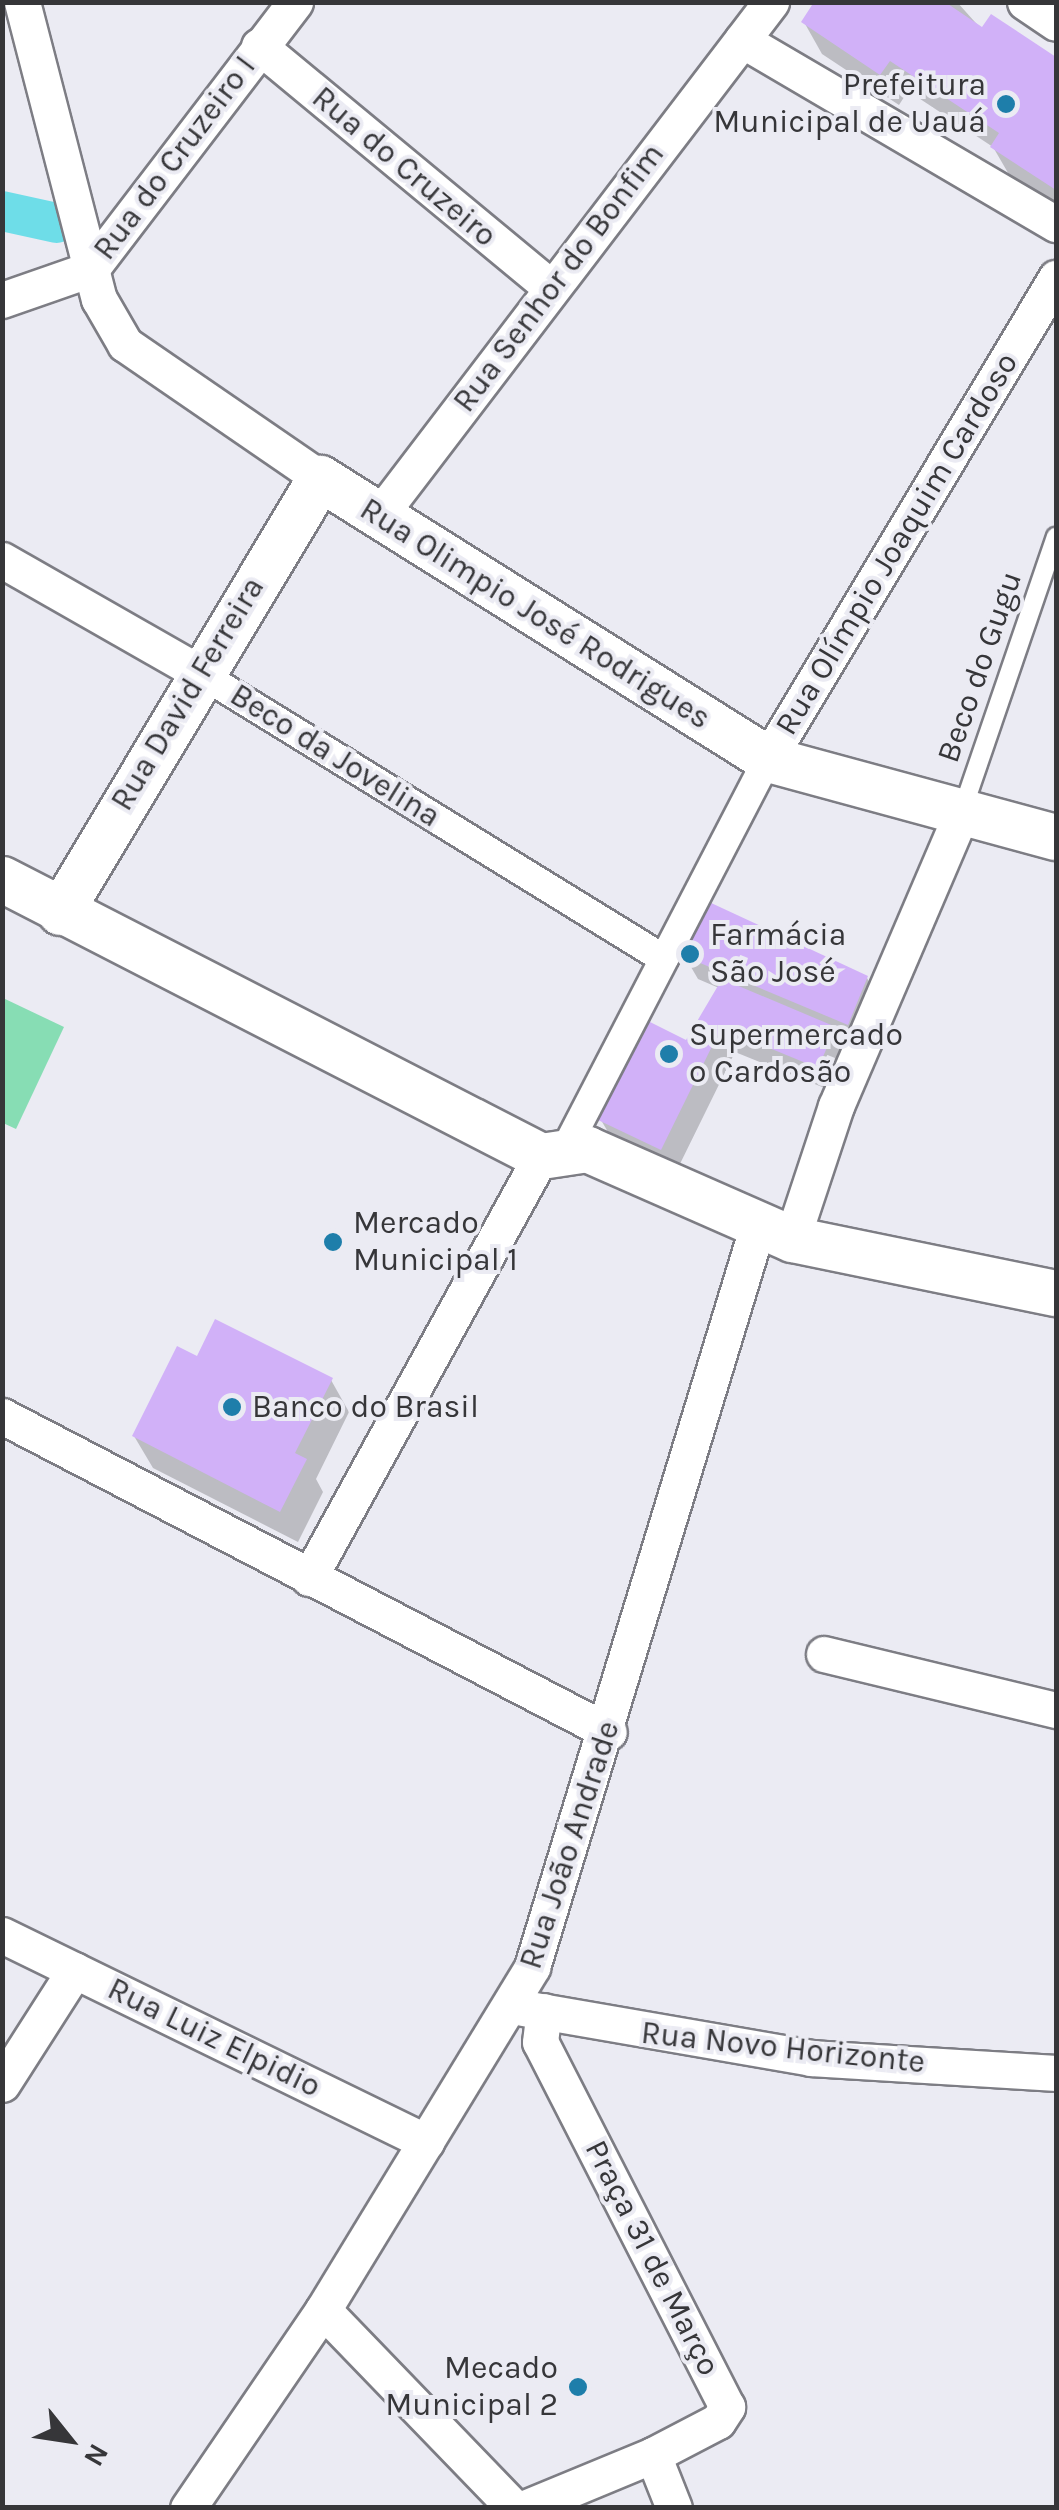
<!DOCTYPE html>
<meta charset="utf-8">
<style>
body{margin:0}
#map{position:relative;width:1059px;height:2510px;overflow:hidden;background:#ebebf3;font-family:Karla,sans-serif}
div>[style]{position:absolute}
.green>*{inset:0;background:#87ddb4}
.shadow>*{inset:0;background:#0003}
.canal>*{height:40px;margin:-20px;padding:0 20px;transform-origin:20px;border-radius:20px;background:#6edde8}
.building>*{inset:0;background:#d1b1f8}
.roads{filter:drop-shadow(2px 0 #7d7d84) drop-shadow(-2px 0 #7d7d84) drop-shadow(0 2px #7d7d84) drop-shadow(0 -2px #7d7d84)}
.service>*{height:18px;margin:-9px;padding:0 9px;transform-origin:9px;border-radius:9px;background:#fff}
.pedestrian>*{height:28px;margin:-14px;padding:0 14px;transform-origin:14px;border-radius:14px;background:#fff}
.minor>*{height:35px;margin:-17.5px;padding:0 17.5px;transform-origin:17.5px;border-radius:17.5px;background:#fff}
.tertiary>*{height:45px;margin:-22.5px;padding:0 22.5px;transform-origin:22.5px;border-radius:22.5px;background:#fff}
.dots>*{width:28px;height:28px;translate:-50% -50%;box-sizing:border-box;border:5px solid #ebebf3;border-radius:50%}
span{translate:-50% -50%;white-space:nowrap;text-align:center;line-height:1.15;-webkit-text-stroke:8px #ebebf3;paint-order:stroke}
.poi-label{font-size:32px;color:#363639}
.right{translate:-100% -50%;text-align:right}
.left{translate:0 -50%;text-align:left}
.street-label{font-size:32px;color:#363639}
.frame{position:absolute;inset:0;border:5px solid #363639;pointer-events:none}
.north{position:absolute;left:20px;top:2390px;width:100px;height:100px;-webkit-text-stroke:8px #ebebf3;paint-order:stroke;rotate:120deg;font-size:28px;font-weight:700;line-height:40px;text-align:center;color:#363639}
.north::after{content:'';display:block;margin:auto;width:35px;height:45px;background:#363639;clip-path:polygon(50% 0,100% 100%,50% 72%,0 100%)}
</style>
<div id="map">
<div class="green">
<i style="clip-path:polygon(3px 998px,64px 1027px,16px 1129px,3px 1123px)"></i>
</div>
<div class="shadow">
<i style="clip-path:polygon(817px 2px,957px 2px,983px 31px,992px 17px,1056px 64px,1056px 208px,1011px 178px,993px 147px,908px 91px,899px 105px,822px 54px,804px 22px)"></i>
<i style="clip-path:polygon(684px 955px,867px 978px,881px 1003px,862px 1048px,840px 1039px,849px 1054px,832px 1091px,735px 1052px,675px 1174px,615px 1144px,601px 1120px,687px 1043px,719px 988px,698px 979px)"></i>
<i style="clip-path:polygon(198px 1360px,331px 1380px,349px 1412px,316px 1479px,323px 1492px,298px 1542px,153px 1468px,134px 1436px)"></i>
</div>
<div class="canal">
<i style="left:2px;top:211px;width:56px;rotate:12.3deg"></i>
</div>
<div class="building">
<i style="clip-path:polygon(814px 2px,945px 2px,982px 27px,991px 14px,1056px 57px,1056px 190px,990px 147px,999px 133px,890px 61px,880px 75px,801px 22px)"></i>
<i style="clip-path:polygon(709px 902px,868px 976px,848px 1025px,681px 955px)"></i>
<i style="clip-path:polygon(722px 979px,836px 1027px,818px 1068px,721px 1028px,661px 1150px,598px 1120px,646px 1020px,686px 1040px)"></i>
<i style="clip-path:polygon(215px 1319px,333px 1378px,295px 1453px,307px 1459px,280px 1512px,132px 1436px,177px 1346px,197px 1356px)"></i>
</div>
<div class="roads">
<div class="service">
<i style="left:962px;top:811px;width:290px;rotate:-71.1deg"></i>
</div>
<div class="pedestrian">
<i style="left:198px;top:672px;width:547px;rotate:31.63deg"></i>
<i style="left:566px;top:1148px;width:438px;rotate:-62.6deg"></i>
</div>
<div class="minor">
<i style="left:22px;top:2px;width:307px;rotate:75.5deg"></i>
<i style="left:99px;top:299px;width:52px;rotate:60deg"></i>
<i style="left:125px;top:344px;width:237px;rotate:34.5deg"></i>
<i style="left:1025px;top:2px;width:37px;rotate:34deg"></i>
<i style="left:742px;top:40px;width:364px;rotate:30.4deg"></i>
<i style="left:259px;top:46px;width:378px;rotate:39.6deg"></i>
<i style="left:91px;top:269px;width:336px;rotate:-52.6deg"></i>
<i style="left:2px;top:300px;width:94px;rotate:-19.2deg"></i>
<i style="left:378px;top:517px;width:648px;rotate:-52.65deg"></i>
<i style="left:2px;top:560px;width:226px;rotate:29.7deg"></i>
<i style="left:768px;top:759px;width:561px;rotate:-59.09deg"></i>
<i style="left:792px;top:1239px;width:140px;rotate:-71.7deg"></i>
<i style="left:836px;top:1106px;width:314px;rotate:-66.8deg"></i>
<i style="left:2px;top:1416px;width:684px;rotate:27.5deg"></i>
<i style="left:309px;top:1578px;width:482px;rotate:-61.2deg"></i>
<i style="left:824px;top:1654px;width:239px;rotate:13.6deg"></i>
<i style="left:2px;top:1935px;width:472px;rotate:26deg"></i>
<i style="left:523px;top:2008px;width:292px;rotate:9.8deg"></i>
<i style="left:811px;top:2058px;width:245px;rotate:3.5deg"></i>
<i style="left:2px;top:2084px;width:135px;rotate:-57.4deg"></i>
<i style="left:323px;top:2310px;width:275px;rotate:46deg"></i>
<i style="left:653px;top:2455px;width:57px;rotate:68.4deg"></i>
<i style="left:188px;top:2508px;width:240px;rotate:-55.7deg"></i>
<i style="left:323px;top:2310px;width:402px;rotate:-58.6deg"></i>
<i style="left:532px;top:1967px;width:776px;rotate:-73.06deg"></i>
<i style="left:525px;top:2508px;width:139px;rotate:-22.5deg"></i>
<i style="left:653px;top:2455px;width:73px;rotate:-27.6deg"></i>
<i style="left:718px;top:2421px;width:17px;rotate:-57deg"></i>
<i style="left:727px;top:2407px;width:410px;rotate:-117.1deg"></i>
<i style="left:540px;top:2042px;width:31px;rotate:-83deg"></i>
</div>
<div class="tertiary">
<i style="left:2px;top:879px;width:606px;rotate:27.2deg"></i>
<i style="left:541px;top:1156px;width:47px;rotate:-8.7deg"></i>
<i style="left:587px;top:1149px;width:224px;rotate:23.7deg"></i>
<i style="left:792px;top:1239px;width:269px;rotate:11.6deg"></i>
<i style="left:60px;top:912px;width:506px;rotate:-59.08deg"></i>
<i style="left:320px;top:478px;width:529px;rotate:32.1deg"></i>
<i style="left:768px;top:759px;width:298px;rotate:15.2deg"></i>
</div>
</div>
<div class="dots">
<i style="left:1006px;top:104px;background:#1e7eaa"></i>
<i style="left:690px;top:954px;background:#1e7eaa"></i>
<i style="left:669px;top:1054px;background:#1e7eaa"></i>
<i style="left:333px;top:1242px;background:#1e7eaa"></i>
<i style="left:232px;top:1407px;background:#1e7eaa"></i>
<i style="left:578px;top:2387px;background:#1e7eaa"></i>
</div>
<div class="poi-label">
<span class="right" style="left:986px;top:104px">Prefeitura<br>Municipal de Uauá</span>
<span class="left" style="left:710px;top:954px">Farmácia<br>São José</span>
<span class="left" style="left:689px;top:1054px">Supermercado<br>o Cardosão</span>
<span class="left" style="left:353px;top:1242px">Mercado<br>Municipal 1</span>
<span class="left" style="left:252px;top:1407px">Banco do Brasil</span>
<span class="right" style="left:558px;top:2387px">Mecado<br>Municipal 2</span>
</div>
<div class="street-label">
<span style="left:175px;top:158px;rotate:-53deg">Rua do Cruzeiro I</span>
<span style="left:404px;top:167px;rotate:40deg">Rua do Cruzeiro</span>
<span style="left:559px;top:278px;rotate:-53deg">Rua Senhor do Bonfim</span>
<span style="left:897px;top:544px;rotate:-59deg">Rua Olímpio Joaquim Cardoso</span>
<span style="left:535px;top:614px;rotate:32deg">Rua Olimpio José Rodrigues</span>
<span style="left:980px;top:667px;rotate:-71deg">Beco do Gugu</span>
<span style="left:188px;top:694px;rotate:-59deg">Rua David Ferreira</span>
<span style="left:335px;top:756px;rotate:32deg">Beco da Jovelina</span>
<span style="left:570px;top:1845px;rotate:-72deg">Rua João Andrade</span>
<span style="left:214px;top:2038px;rotate:26deg">Rua Luiz Elpidio</span>
<span style="left:783px;top:2048px;rotate:6deg">Rua Novo Horizonte</span>
<span style="left:652px;top:2258px;rotate:63deg">Praça 31 de Março</span>
</div>
<div class="frame"></div>
<div class="north">N</div>
</div>
